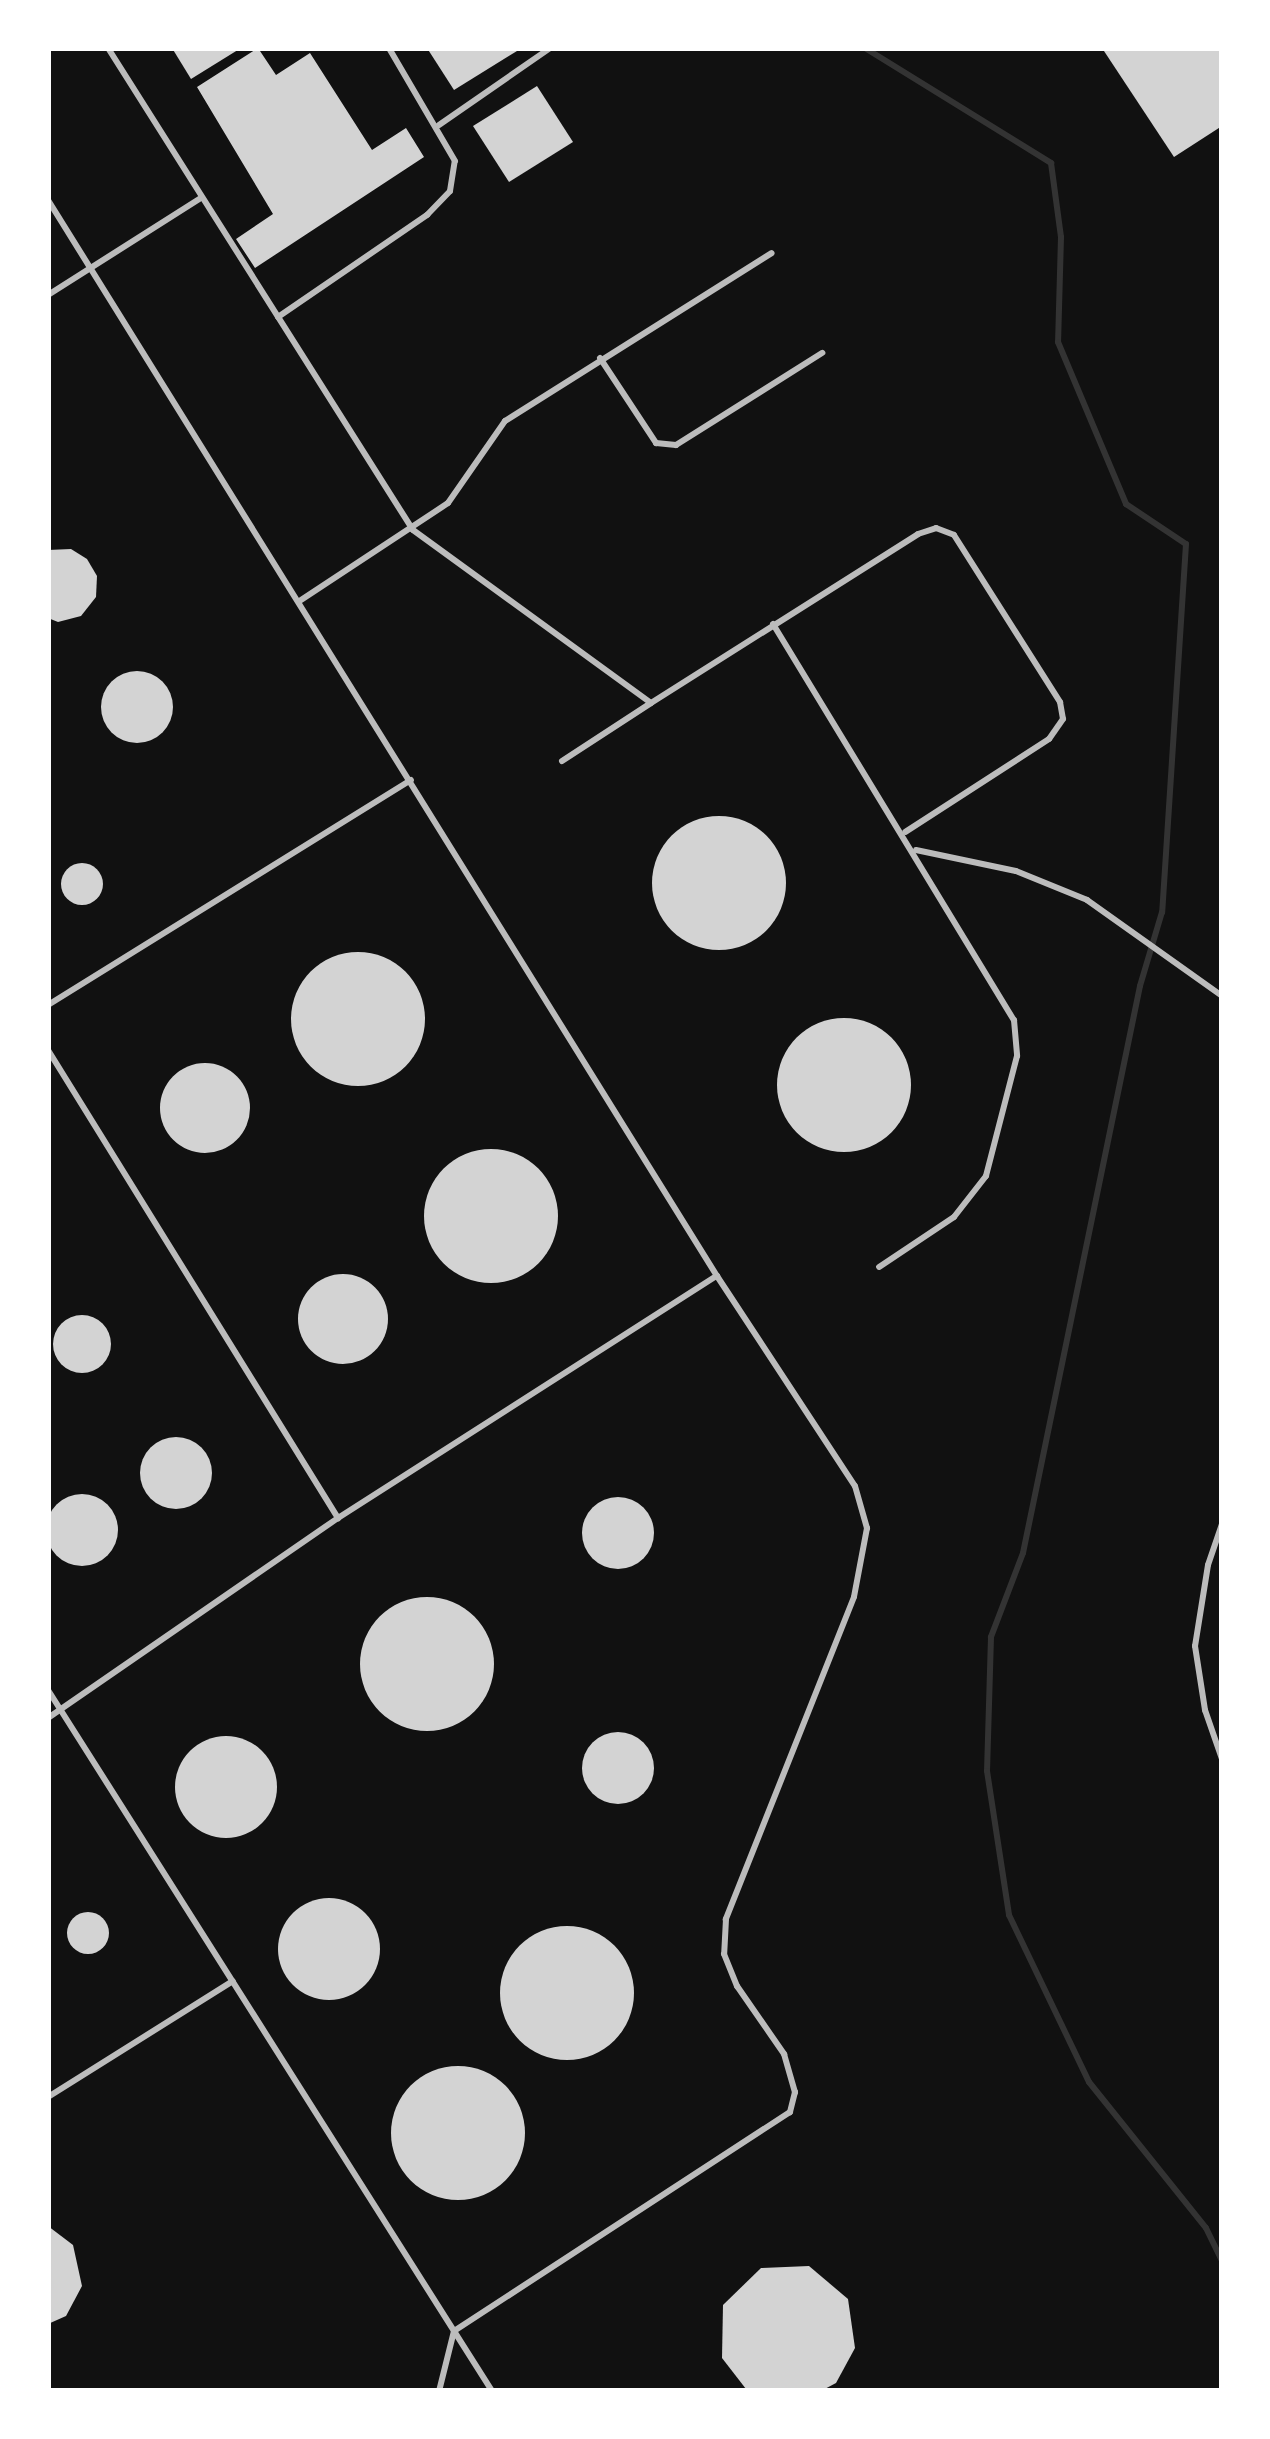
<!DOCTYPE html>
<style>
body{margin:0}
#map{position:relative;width:1270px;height:2439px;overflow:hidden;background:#111;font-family:"Times New Roman",serif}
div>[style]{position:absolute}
.stream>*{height:6px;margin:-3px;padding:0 3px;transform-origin:3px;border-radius:3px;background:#333}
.building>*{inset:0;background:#d3d3d3}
.round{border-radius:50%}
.service>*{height:6px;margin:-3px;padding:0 3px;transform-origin:3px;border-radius:3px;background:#bcbcbc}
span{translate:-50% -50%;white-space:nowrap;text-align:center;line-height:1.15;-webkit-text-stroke:12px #fff;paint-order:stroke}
.frame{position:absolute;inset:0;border:51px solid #fff;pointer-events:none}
</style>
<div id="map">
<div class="stream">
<i style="left:865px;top:48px;width:219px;rotate:31.7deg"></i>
<i style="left:1051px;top:163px;width:75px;rotate:82.3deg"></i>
<i style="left:1061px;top:237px;width:105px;rotate:91.6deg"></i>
<i style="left:1058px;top:342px;width:176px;rotate:67.2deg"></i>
<i style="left:1126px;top:504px;width:72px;rotate:33.7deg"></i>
<i style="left:1186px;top:544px;width:369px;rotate:93.7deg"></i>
<i style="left:1162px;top:912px;width:77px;rotate:106.6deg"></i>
<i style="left:1140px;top:986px;width:579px;rotate:101.66deg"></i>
<i style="left:1023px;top:1553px;width:90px;rotate:110.9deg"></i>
<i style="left:991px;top:1637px;width:134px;rotate:91.7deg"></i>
<i style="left:987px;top:1771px;width:146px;rotate:81.3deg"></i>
<i style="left:1009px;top:1915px;width:185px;rotate:64.4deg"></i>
<i style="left:1089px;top:2082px;width:187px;rotate:51.3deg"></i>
<i style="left:1206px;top:2228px;width:37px;rotate:64deg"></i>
</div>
<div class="building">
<i style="clip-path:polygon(172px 48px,241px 48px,191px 79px)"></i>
<i style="clip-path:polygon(258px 48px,276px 75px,310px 53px,372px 150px,406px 128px,424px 157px,255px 268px,236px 239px,273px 214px,197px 87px)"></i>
<i style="clip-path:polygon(427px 48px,515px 48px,517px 51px,454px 90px)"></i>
<i style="clip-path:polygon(1102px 48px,1222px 48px,1222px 126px,1174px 157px)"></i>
<i style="clip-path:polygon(537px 86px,573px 142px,509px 182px,473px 126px)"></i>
<i style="clip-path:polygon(71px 549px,87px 559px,97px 576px,96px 597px,81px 616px,58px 622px,48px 618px,48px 550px)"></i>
<i class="round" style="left:101px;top:671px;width:72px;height:72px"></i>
<i class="round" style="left:652px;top:816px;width:134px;height:134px"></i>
<i class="round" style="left:61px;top:863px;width:42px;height:42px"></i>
<i class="round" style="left:291px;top:952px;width:134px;height:134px"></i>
<i class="round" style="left:777px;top:1018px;width:134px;height:134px"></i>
<i class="round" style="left:160px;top:1063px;width:90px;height:90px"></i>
<i class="round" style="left:424px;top:1149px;width:134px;height:134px"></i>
<i class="round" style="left:298px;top:1274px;width:90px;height:90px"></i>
<i class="round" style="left:53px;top:1315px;width:58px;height:58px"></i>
<i class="round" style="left:140px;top:1437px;width:72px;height:72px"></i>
<i class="round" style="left:46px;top:1494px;width:72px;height:72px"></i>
<i class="round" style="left:582px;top:1497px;width:72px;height:72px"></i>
<i class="round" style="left:360px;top:1597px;width:134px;height:134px"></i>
<i class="round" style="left:582px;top:1732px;width:72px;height:72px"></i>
<i class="round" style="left:175px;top:1736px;width:102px;height:102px"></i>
<i class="round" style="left:278px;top:1898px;width:102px;height:102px"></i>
<i class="round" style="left:67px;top:1912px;width:42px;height:42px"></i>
<i class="round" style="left:500px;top:1926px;width:134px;height:134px"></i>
<i class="round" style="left:391px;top:2066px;width:134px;height:134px"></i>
<i style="clip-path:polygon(48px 2226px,73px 2245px,82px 2286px,66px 2316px,48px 2324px)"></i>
<i style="clip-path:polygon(809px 2266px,848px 2299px,855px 2348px,836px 2383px,821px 2391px,746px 2389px,722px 2358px,723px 2305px,761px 2268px)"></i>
</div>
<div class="service">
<i style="left:108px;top:48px;width:570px;rotate:57.68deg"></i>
<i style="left:413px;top:530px;width:294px;rotate:36deg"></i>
<i style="left:651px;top:703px;width:316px;rotate:-32.3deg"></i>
<i style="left:918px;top:534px;width:19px;rotate:-18deg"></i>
<i style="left:936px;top:528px;width:19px;rotate:21deg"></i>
<i style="left:954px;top:535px;width:198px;rotate:57.6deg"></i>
<i style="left:1060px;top:702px;width:17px;rotate:80deg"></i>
<i style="left:1063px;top:719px;width:24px;rotate:125deg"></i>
<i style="left:1049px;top:739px;width:171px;rotate:147.1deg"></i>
<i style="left:439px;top:125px;width:135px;rotate:-34.7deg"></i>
<i style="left:48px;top:200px;width:1267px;rotate:58.13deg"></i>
<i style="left:717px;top:1276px;width:251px;rotate:56.7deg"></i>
<i style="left:855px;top:1486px;width:44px;rotate:74.1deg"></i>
<i style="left:867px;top:1528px;width:70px;rotate:100.7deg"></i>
<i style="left:854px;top:1597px;width:347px;rotate:111.7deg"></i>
<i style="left:726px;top:1919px;width:35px;rotate:93deg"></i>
<i style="left:724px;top:1954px;width:35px;rotate:68deg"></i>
<i style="left:737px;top:1986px;width:83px;rotate:55.3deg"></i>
<i style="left:784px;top:2054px;width:40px;rotate:74deg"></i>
<i style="left:795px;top:2092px;width:21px;rotate:104deg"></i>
<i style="left:790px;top:2112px;width:401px;rotate:146.9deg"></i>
<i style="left:454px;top:2331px;width:62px;rotate:104deg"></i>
<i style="left:48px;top:295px;width:181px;rotate:-32.4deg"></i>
<i style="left:278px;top:317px;width:181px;rotate:-34.4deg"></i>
<i style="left:427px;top:215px;width:33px;rotate:-46deg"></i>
<i style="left:450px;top:191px;width:30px;rotate:-81deg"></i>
<i style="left:455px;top:161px;width:131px;rotate:-120.3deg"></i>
<i style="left:600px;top:358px;width:102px;rotate:56.6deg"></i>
<i style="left:656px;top:443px;width:20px;rotate:6deg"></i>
<i style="left:676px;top:445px;width:173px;rotate:-32.2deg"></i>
<i style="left:301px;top:600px;width:176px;rotate:-33.4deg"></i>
<i style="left:448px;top:503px;width:100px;rotate:-55.2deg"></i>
<i style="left:505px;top:421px;width:315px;rotate:-32.2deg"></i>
<i style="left:773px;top:624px;width:464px;rotate:58.7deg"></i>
<i style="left:1014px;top:1020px;width:36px;rotate:85deg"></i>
<i style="left:1017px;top:1056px;width:124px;rotate:104.5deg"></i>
<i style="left:986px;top:1176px;width:52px;rotate:128deg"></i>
<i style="left:954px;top:1217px;width:90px;rotate:146.3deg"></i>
<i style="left:562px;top:761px;width:106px;rotate:-33.1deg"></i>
<i style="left:916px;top:850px;width:102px;rotate:11.9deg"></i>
<i style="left:1016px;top:871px;width:77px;rotate:22.2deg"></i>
<i style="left:1087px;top:900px;width:166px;rotate:35.4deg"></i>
<i style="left:48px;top:1005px;width:427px;rotate:-31.8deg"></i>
<i style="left:48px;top:1050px;width:551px;rotate:58.22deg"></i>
<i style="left:1222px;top:1524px;width:43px;rotate:108.9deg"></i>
<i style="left:1208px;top:1565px;width:82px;rotate:99.1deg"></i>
<i style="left:1195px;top:1646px;width:65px;rotate:81.1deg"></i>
<i style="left:1205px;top:1710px;width:52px;rotate:70.9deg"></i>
<i style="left:48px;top:1690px;width:830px;rotate:57.65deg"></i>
<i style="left:48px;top:1718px;width:352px;rotate:-34.6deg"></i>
<i style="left:338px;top:1518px;width:450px;rotate:-32.6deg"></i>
<i style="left:48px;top:2097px;width:218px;rotate:-32.1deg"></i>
</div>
<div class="frame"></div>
</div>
